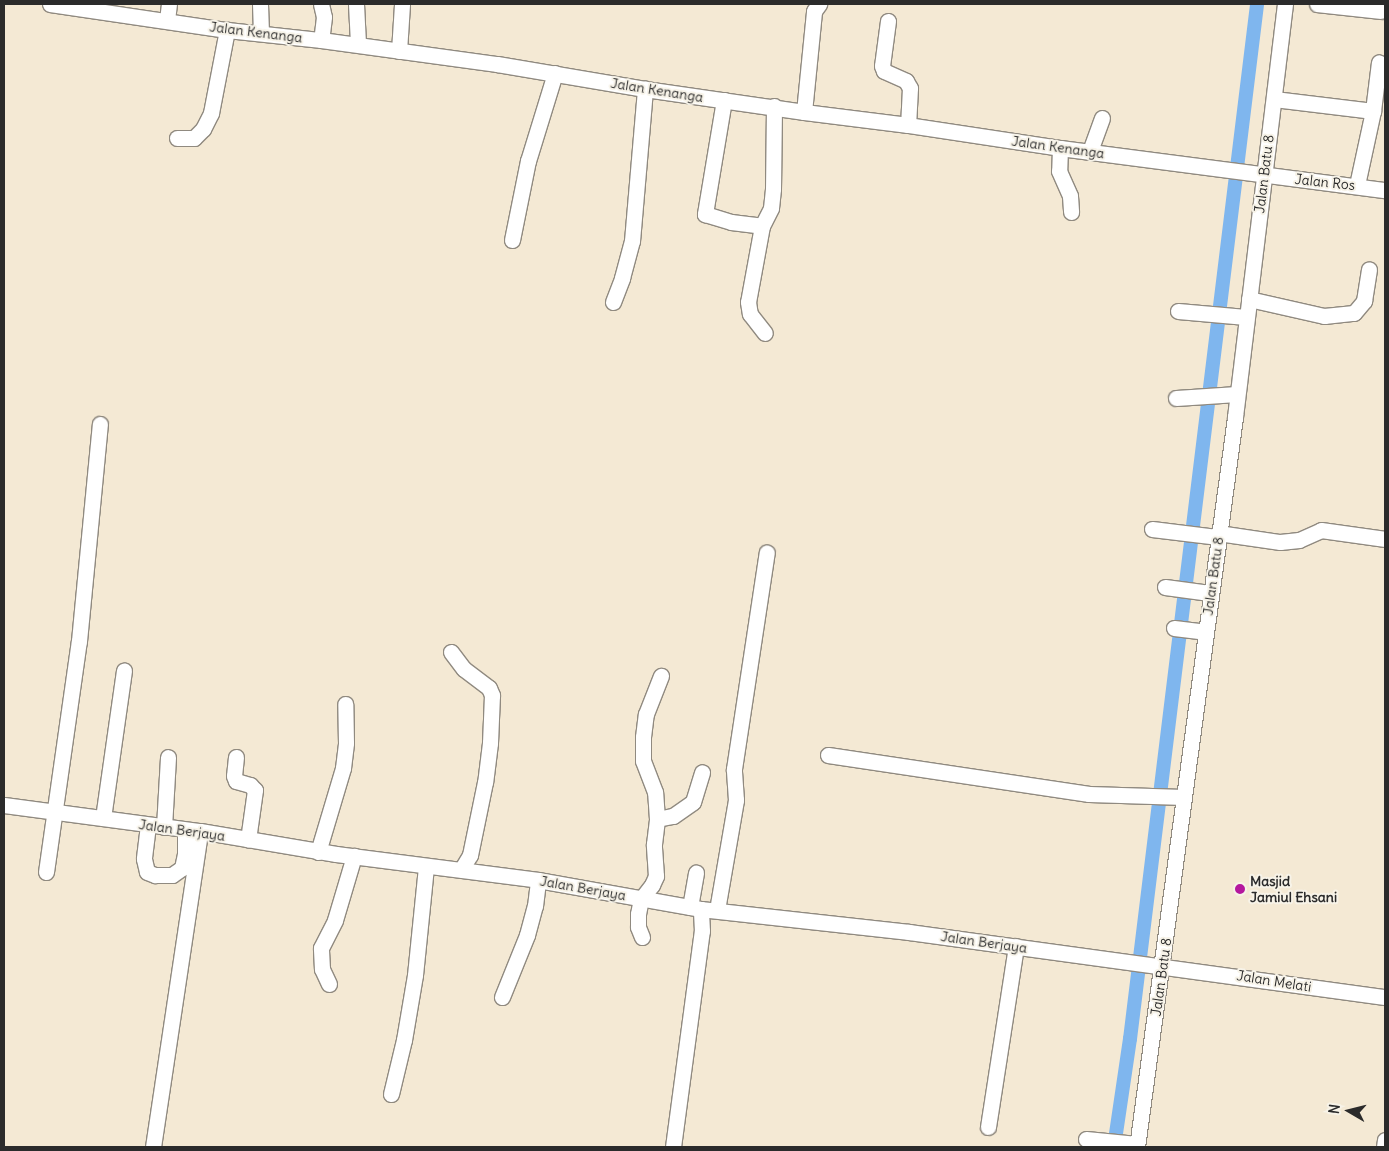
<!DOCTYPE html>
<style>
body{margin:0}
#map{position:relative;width:1389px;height:1151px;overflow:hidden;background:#f4e9d4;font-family:Delius,sans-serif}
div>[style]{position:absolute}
.canal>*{height:14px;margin:-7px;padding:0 7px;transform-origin:7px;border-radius:7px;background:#7fb6ee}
.roads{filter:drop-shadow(1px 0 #908a80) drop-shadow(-1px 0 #908a80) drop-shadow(0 1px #908a80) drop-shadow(0 -1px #908a80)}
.minor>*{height:15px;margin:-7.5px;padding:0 7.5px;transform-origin:7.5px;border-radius:7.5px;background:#fff}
.dots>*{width:14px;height:14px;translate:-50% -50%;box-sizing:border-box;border:2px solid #f7f3e8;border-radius:50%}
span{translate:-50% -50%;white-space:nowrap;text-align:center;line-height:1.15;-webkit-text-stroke:4px #f7f3e8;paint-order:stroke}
.street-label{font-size:14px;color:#2b2b2b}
.poi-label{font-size:14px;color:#2b2b2b;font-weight:700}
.left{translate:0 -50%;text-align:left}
.frame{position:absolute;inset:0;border:5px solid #2b2b2b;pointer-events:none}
.north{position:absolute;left:1324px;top:1086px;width:50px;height:50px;-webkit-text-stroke:4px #f7f3e8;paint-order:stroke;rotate:278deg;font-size:14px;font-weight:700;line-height:20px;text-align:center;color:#2b2b2b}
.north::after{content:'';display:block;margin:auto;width:18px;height:22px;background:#2b2b2b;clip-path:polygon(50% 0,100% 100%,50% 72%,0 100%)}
</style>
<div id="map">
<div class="canal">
<i style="left:1114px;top:1147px;width:109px;rotate:-81.6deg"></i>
<i style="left:1130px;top:1039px;width:1043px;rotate:-83deg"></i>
</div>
<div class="roads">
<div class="minor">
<i style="left:50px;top:4px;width:179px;rotate:8.4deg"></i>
<i style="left:227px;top:30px;width:95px;rotate:6.1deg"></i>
<i style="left:321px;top:40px;width:178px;rotate:7.8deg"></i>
<i style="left:497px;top:64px;width:150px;rotate:9.6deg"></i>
<i style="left:645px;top:89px;width:161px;rotate:8.2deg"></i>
<i style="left:804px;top:112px;width:105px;rotate:7.1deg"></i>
<i style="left:908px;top:125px;width:154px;rotate:8.6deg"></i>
<i style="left:1060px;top:148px;width:328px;rotate:7.4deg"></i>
<i style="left:260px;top:4px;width:28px;rotate:88deg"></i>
<i style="left:321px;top:4px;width:13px;rotate:77deg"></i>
<i style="left:324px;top:17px;width:23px;rotate:97deg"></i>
<i style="left:356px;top:4px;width:40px;rotate:87.1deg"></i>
<i style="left:1317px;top:4px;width:64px;rotate:6.2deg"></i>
<i style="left:167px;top:20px;width:16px;rotate:-83deg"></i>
<i style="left:888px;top:21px;width:45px;rotate:97.6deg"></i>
<i style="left:882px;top:66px;width:5px;rotate:68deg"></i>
<i style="left:884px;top:71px;width:24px;rotate:24deg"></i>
<i style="left:906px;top:81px;width:8px;rotate:60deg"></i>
<i style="left:910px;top:88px;width:37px;rotate:93deg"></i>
<i style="left:399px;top:51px;width:47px;rotate:-86.3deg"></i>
<i style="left:1274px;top:99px;width:100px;rotate:6.9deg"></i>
<i style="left:724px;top:100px;width:116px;rotate:99.5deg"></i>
<i style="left:705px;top:214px;width:27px;rotate:17deg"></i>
<i style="left:731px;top:222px;width:31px;rotate:7deg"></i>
<i style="left:762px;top:226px;width:20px;rotate:-63deg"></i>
<i style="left:771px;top:208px;width:19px;rotate:-84deg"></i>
<i style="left:773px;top:189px;width:83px;rotate:-89.3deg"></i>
<i style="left:804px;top:112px;width:101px;rotate:-84.3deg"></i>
<i style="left:814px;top:11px;width:9px;rotate:-54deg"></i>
<i style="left:177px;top:138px;width:17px"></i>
<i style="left:194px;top:138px;width:13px;rotate:-45deg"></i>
<i style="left:203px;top:129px;width:18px;rotate:-63deg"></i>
<i style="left:211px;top:113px;width:85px;rotate:-79.1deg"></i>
<i style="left:1060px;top:148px;width:23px;rotate:92deg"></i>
<i style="left:1059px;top:171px;width:27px;rotate:66deg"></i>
<i style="left:1070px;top:196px;width:16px;rotate:86deg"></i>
<i style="left:1090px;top:151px;width:35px;rotate:-70deg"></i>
<i style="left:1357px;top:185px;width:76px;rotate:-77.8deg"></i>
<i style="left:1373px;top:111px;width:49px;rotate:-83deg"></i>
<i style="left:762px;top:226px;width:77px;rotate:100.4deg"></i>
<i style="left:748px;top:302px;width:12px;rotate:81deg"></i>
<i style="left:750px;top:314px;width:24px;rotate:52deg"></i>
<i style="left:512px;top:240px;width:81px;rotate:-78.6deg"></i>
<i style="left:528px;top:161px;width:92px;rotate:-72.9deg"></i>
<i style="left:1249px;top:299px;width:77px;rotate:12.8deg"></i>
<i style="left:1324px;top:316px;width:30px;rotate:-6deg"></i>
<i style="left:1354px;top:313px;width:16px;rotate:-50deg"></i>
<i style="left:1364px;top:301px;width:32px;rotate:-81deg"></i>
<i style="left:613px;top:302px;width:26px;rotate:-69deg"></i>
<i style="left:622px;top:278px;width:38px;rotate:-75deg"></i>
<i style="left:632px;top:241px;width:153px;rotate:-85.1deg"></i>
<i style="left:1178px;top:311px;width:68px;rotate:5deg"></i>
<i style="left:1176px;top:398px;width:61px;rotate:-3.8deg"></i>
<i style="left:1152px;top:529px;width:65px;rotate:7deg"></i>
<i style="left:1218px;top:533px;width:63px;rotate:8.3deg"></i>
<i style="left:1280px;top:542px;width:19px;rotate:-6deg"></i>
<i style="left:1299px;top:540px;width:24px;rotate:-24deg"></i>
<i style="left:1321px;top:530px;width:65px;rotate:8deg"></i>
<i style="left:1165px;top:587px;width:45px;rotate:7.6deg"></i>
<i style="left:1174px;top:628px;width:31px;rotate:7deg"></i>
<i style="left:451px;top:652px;width:21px;rotate:53deg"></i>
<i style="left:464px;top:669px;width:31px;rotate:37deg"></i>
<i style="left:489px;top:688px;width:8px;rotate:67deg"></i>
<i style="left:492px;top:695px;width:48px;rotate:92.4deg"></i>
<i style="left:490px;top:743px;width:39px;rotate:97deg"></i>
<i style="left:485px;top:782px;width:75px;rotate:101.6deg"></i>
<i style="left:470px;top:855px;width:17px;rotate:121deg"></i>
<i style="left:828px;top:755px;width:264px;rotate:8.5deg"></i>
<i style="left:1089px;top:794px;width:95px;rotate:1.8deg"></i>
<i style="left:236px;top:757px;width:19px;rotate:96deg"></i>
<i style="left:234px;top:776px;width:5px;rotate:68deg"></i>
<i style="left:236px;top:781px;width:15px;rotate:16deg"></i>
<i style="left:250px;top:785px;width:7px;rotate:45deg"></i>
<i style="left:255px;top:790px;width:50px;rotate:98deg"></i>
<i style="left:4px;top:805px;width:198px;rotate:7.6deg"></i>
<i style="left:200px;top:831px;width:138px;rotate:9.6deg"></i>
<i style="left:336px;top:854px;width:204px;rotate:7.3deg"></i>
<i style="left:538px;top:880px;width:166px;rotate:10.1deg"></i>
<i style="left:701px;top:909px;width:209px;rotate:6.3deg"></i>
<i style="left:909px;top:932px;width:480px;rotate:7.8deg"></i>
<i style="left:103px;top:818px;width:149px;rotate:-81.9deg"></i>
<i style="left:657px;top:819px;width:16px;rotate:-11deg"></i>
<i style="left:673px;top:816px;width:24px;rotate:-35deg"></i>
<i style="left:693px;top:802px;width:31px;rotate:-73deg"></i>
<i style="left:148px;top:825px;width:34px;rotate:97deg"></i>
<i style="left:144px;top:859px;width:13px;rotate:77deg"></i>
<i style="left:147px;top:872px;width:9px;rotate:21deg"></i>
<i style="left:155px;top:875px;width:17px"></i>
<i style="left:172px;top:875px;width:12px;rotate:-35deg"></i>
<i style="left:182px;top:868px;width:14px;rotate:-78deg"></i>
<i style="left:185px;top:854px;width:24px;rotate:-90deg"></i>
<i style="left:164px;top:827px;width:70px;rotate:-86.7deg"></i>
<i style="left:318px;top:852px;width:88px;rotate:-73.4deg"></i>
<i style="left:343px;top:768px;width:25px;rotate:-83deg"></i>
<i style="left:346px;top:743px;width:39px;rotate:-91deg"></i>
<i style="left:46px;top:872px;width:233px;rotate:-81.9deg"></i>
<i style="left:79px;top:641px;width:218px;rotate:-84.5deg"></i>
<i style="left:690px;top:907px;width:35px;rotate:-80deg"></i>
<i style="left:717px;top:910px;width:112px;rotate:-80.2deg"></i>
<i style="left:736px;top:800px;width:31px;rotate:-94deg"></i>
<i style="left:734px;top:769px;width:219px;rotate:-81.4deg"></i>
<i style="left:642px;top:937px;width:11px;rotate:-112deg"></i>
<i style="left:638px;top:927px;width:13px;rotate:-90deg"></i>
<i style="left:638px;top:914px;width:15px;rotate:-79deg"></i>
<i style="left:641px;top:899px;width:18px;rotate:-52deg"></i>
<i style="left:652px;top:885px;width:10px;rotate:-66deg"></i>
<i style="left:656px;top:876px;width:32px;rotate:-94deg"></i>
<i style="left:654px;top:844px;width:25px;rotate:-83deg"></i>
<i style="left:657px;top:819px;width:27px;rotate:-94deg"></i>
<i style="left:655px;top:792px;width:33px;rotate:-111deg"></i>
<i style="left:643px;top:761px;width:24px;rotate:-90deg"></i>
<i style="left:643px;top:737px;width:23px;rotate:-83deg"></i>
<i style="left:646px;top:714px;width:41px;rotate:-68.5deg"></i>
<i style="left:329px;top:984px;width:17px;rotate:-115deg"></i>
<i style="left:322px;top:969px;width:21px;rotate:-93deg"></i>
<i style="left:321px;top:948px;width:31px;rotate:-63deg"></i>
<i style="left:335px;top:920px;width:67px;rotate:-73.5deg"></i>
<i style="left:502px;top:997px;width:67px;rotate:-68deg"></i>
<i style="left:527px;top:935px;width:30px;rotate:-75deg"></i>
<i style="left:535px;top:906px;width:26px;rotate:-83deg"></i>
<i style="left:391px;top:1094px;width:56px;rotate:-76.5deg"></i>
<i style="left:404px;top:1040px;width:66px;rotate:-80.4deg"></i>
<i style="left:415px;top:975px;width:109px;rotate:-84.2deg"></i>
<i style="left:988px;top:1127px;width:183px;rotate:-81.2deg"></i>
<i style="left:1086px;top:1139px;width:51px;rotate:5.6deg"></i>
<i style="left:153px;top:1147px;width:319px;rotate:-81.5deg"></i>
<i style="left:673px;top:1147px;width:218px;rotate:-82.4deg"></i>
<i style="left:702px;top:931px;width:22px;rotate:-93deg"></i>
<i style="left:1137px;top:1147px;width:737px;rotate:-82.35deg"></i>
<i style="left:1235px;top:417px;width:416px;rotate:-83.1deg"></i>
<i style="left:1384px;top:1147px;width:7px;rotate:-82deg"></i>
</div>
</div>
<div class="dots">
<i style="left:1240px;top:889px;background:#b5179e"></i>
</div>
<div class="street-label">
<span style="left:256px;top:32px;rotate:7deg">Jalan Kenanga</span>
<span style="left:657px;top:90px;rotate:9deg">Jalan Kenanga</span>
<span style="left:1058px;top:147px;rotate:8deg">Jalan Kenanga</span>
<span style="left:1264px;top:174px;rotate:-83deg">Jalan Batu 8</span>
<span style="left:1325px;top:182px;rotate:6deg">Jalan Ros</span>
<span style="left:1213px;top:576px;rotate:-82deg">Jalan Batu 8</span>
<span style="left:182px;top:830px;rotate:8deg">Jalan Berjaya</span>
<span style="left:583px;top:888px;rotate:10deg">Jalan Berjaya</span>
<span style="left:984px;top:942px;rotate:8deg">Jalan Berjaya</span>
<span style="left:1161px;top:977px;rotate:-82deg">Jalan Batu 8</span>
<span style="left:1274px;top:981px;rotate:9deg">Jalan Melati</span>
</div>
<div class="poi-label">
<span class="left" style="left:1250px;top:889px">Masjid<br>Jamiul Ehsani</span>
</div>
<div class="frame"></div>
<div class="north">N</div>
</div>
